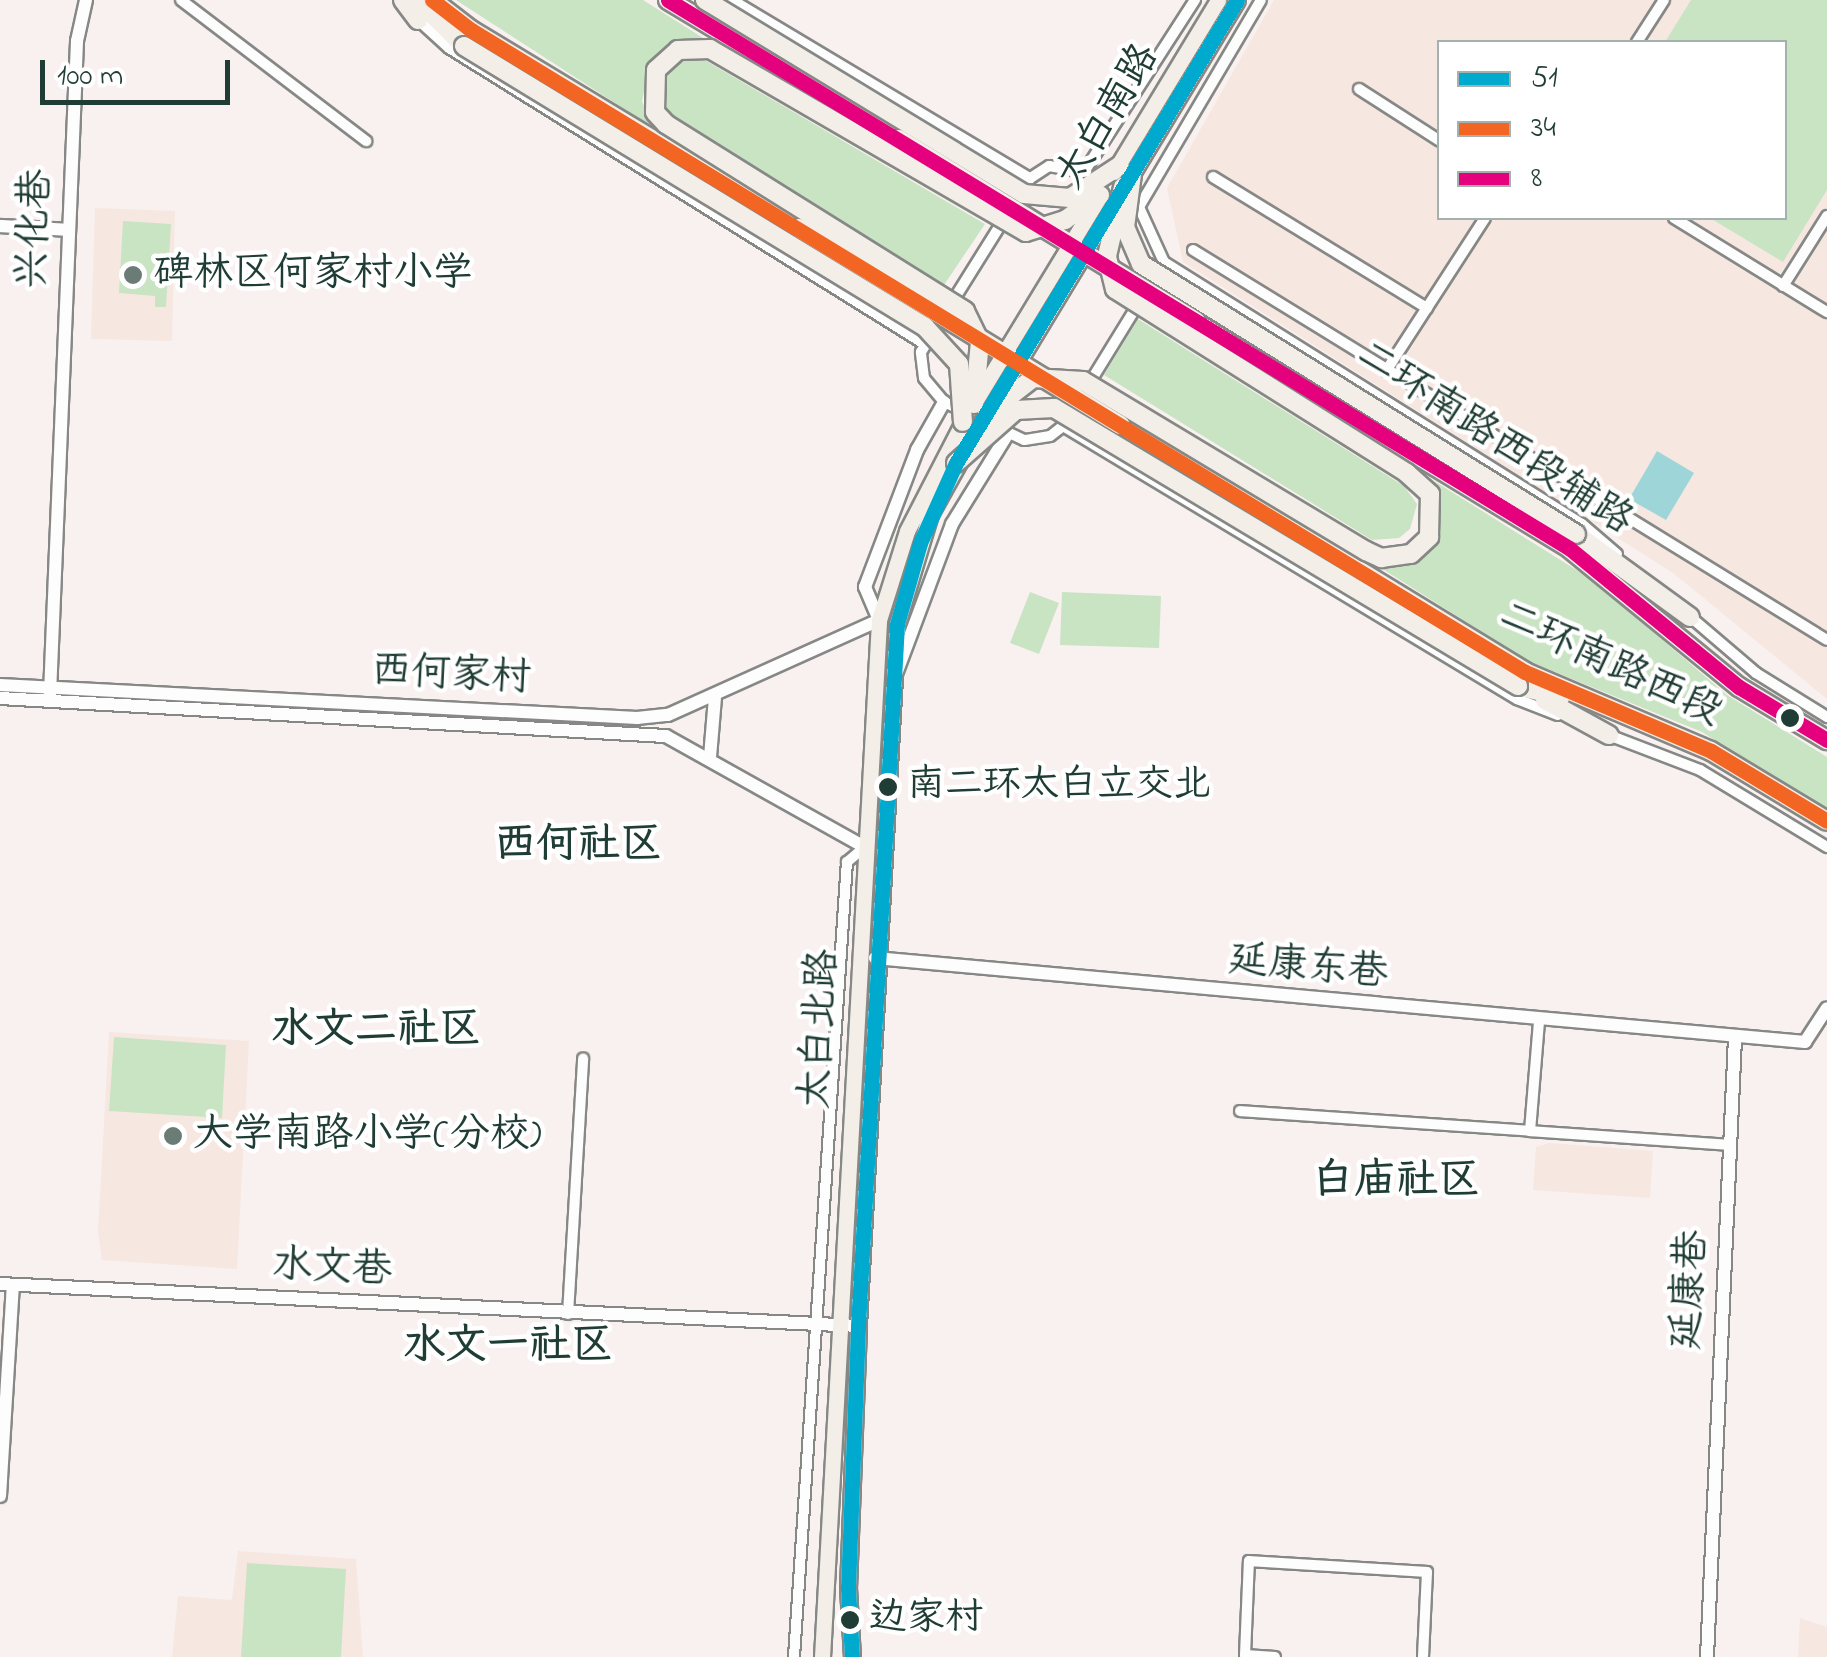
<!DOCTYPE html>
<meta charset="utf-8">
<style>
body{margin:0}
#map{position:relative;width:1827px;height:1657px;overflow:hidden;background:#f8f1f0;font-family:"Indie Flower","LXGW WenKai TC",sans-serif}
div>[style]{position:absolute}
.built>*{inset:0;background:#f7e7e1}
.green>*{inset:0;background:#c9e4c3}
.water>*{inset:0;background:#9ed5d9}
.roads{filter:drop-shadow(2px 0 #868886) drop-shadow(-2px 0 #868886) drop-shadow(0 2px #868886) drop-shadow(0 -2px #868886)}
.minor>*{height:10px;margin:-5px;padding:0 5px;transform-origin:5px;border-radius:5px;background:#fefdfd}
.tertiary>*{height:12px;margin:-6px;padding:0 6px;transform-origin:6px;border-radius:6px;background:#fefdfd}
.primary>*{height:15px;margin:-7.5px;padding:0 7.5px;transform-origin:7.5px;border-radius:7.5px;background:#f4eee8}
.trunk>*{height:18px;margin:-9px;padding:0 9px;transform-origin:9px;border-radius:9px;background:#f4eee8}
.bridges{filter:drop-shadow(2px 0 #868886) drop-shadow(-2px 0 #868886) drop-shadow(0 2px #868886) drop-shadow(0 -2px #868886)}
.primary-bridge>*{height:15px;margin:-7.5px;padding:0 7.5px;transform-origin:7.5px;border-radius:7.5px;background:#f4eee8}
.trunk-bridge>*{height:18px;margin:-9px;padding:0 9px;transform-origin:9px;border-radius:9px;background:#f4eee8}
.bus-1>*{height:15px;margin:-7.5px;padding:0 7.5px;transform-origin:7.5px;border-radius:7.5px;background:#00a9ce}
.bus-2>*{height:15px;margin:-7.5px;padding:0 7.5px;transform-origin:7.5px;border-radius:7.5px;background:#f26522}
.bus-3>*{height:15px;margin:-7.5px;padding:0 7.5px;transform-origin:7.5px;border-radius:7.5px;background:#e5007d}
.dots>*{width:28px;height:28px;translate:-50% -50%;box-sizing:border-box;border:5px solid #fff;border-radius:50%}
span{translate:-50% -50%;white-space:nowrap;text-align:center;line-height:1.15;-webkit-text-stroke:9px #fff;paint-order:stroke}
.bus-label{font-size:38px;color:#1f3d34}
.left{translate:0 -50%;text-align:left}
.street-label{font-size:40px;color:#1f3d34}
.poi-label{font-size:40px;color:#1f3d34}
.neighbourhood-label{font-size:42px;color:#1f3d34;font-weight:700}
.legend{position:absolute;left:1437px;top:40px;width:350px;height:180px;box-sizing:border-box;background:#fff;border:2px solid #a5b1ae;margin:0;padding:12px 18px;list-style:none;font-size:30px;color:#1f3d34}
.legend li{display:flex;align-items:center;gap:20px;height:50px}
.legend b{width:50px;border:2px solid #a5b1ae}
.scale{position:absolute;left:40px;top:60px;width:190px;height:45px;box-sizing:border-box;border:5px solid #1f3d34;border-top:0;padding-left:12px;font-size:30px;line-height:35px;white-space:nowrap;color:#1f3d34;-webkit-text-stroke:8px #fff;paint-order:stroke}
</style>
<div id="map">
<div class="built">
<i style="clip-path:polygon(evenodd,1274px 0,1827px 0,1827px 699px,1673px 573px,1183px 262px,1167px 188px,1274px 0,1440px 42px,1784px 42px,1784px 218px,1440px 218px,1440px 42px)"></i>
<i style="clip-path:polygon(95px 208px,175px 211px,172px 341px,91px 339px)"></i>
<i style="clip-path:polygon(109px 1032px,249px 1041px,237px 1269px,102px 1260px,98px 1232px)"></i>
<i style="clip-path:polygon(1549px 1143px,1653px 1151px,1650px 1198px,1533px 1190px,1536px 1147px)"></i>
<i style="clip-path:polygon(238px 1551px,356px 1559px,363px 1657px,172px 1657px,178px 1596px,232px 1600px)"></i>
<i style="clip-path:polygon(1800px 1618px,1827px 1627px,1827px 1657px,1798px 1657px)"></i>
</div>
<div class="green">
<i style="clip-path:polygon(456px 0,643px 0,708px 41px,672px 44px,650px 63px,642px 101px,652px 127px)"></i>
<i style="clip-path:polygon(1691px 0,1827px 0,1827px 190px,1783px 262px,1710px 218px,1784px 218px,1784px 42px,1665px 42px)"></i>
<i style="clip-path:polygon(696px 55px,985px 224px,942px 288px,669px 117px,659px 88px,667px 67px)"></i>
<i style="clip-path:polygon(123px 221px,171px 224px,166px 307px,155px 307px,155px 296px,119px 293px)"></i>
<i style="clip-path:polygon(1138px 319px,1404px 486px,1417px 504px,1410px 529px,1399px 538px,1372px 540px,1104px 375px)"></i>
<i style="clip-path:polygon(1431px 479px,1591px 579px,1727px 695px,1827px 757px,1827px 810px,1702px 732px,1528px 661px,1381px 568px,1430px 552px,1441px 515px)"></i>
<i style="clip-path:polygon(1030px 592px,1059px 603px,1039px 654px,1010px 643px)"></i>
<i style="clip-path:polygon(1062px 592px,1161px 596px,1159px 648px,1060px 645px)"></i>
<i style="clip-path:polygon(114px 1037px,226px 1045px,222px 1118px,109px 1111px)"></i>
<i style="clip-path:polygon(247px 1563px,346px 1569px,341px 1657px,241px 1657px)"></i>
</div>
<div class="water">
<i style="clip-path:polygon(1657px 451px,1694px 473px,1666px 520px,1629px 499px)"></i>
</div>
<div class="roads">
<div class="minor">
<i style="left:181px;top:0;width:233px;rotate:37.3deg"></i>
<i style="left:415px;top:17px;width:46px;rotate:42.4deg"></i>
<i style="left:449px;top:48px;width:558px;rotate:31.9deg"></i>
<i style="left:1637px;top:42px;width:50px;rotate:-57.3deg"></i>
<i style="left:1359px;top:89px;width:96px;rotate:32.7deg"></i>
<i style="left:1049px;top:166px;width:36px;rotate:10deg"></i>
<i style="left:1084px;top:172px;width:65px;rotate:32.5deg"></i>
<i style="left:1139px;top:207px;width:60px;rotate:65.6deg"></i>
<i style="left:1164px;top:262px;width:193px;rotate:121.6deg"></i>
<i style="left:1063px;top:426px;width:16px;rotate:142deg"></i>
<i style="left:1050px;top:436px;width:26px;rotate:171deg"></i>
<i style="left:1024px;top:440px;width:89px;rotate:-154.6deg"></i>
<i style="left:944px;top:402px;width:31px;rotate:-130deg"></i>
<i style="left:924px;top:378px;width:26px;rotate:-97deg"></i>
<i style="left:921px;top:352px;width:204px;rotate:-58deg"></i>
<i style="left:1029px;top:179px;width:24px;rotate:-33deg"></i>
<i style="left:1084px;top:172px;width:205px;rotate:-57.2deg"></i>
<i style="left:1213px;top:177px;width:251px;rotate:31.5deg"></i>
<i style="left:1139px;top:207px;width:240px;rotate:-59.5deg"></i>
<i style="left:1674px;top:218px;width:180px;rotate:31.6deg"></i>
<i style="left:1193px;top:250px;width:744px;rotate:31.6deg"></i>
<i style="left:1164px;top:262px;width:493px;rotate:32.1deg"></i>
<i style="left:1582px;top:524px;width:46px;rotate:40.6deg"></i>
<i style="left:1783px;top:286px;width:83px;rotate:-57.8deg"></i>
<i style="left:1386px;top:371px;width:182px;rotate:-57.1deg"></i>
<i style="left:1063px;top:426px;width:530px;rotate:31.02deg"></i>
<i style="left:1517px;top:699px;width:44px;rotate:21.3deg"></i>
<i style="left:1687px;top:614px;width:91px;rotate:40.5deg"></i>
<i style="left:1756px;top:673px;width:84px;rotate:31.8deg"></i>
<i style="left:1606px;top:734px;width:101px;rotate:21deg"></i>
<i style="left:1700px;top:770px;width:149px;rotate:31.2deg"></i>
<i style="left:1240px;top:1111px;width:291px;rotate:3.9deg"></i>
<i style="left:1530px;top:1131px;width:110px;rotate:-85.3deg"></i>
<i style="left:1530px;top:1131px;width:200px;rotate:4deg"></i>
<i style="left:568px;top:1314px;width:256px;rotate:-86.6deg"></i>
<i style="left:794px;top:1657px;width:797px;rotate:-86.19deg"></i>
<i style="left:847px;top:862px;width:23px;rotate:-40deg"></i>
<i style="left:1275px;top:1657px;width:30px;rotate:-176deg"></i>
<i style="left:1245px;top:1655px;width:94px;rotate:-87.6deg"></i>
<i style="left:1249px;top:1561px;width:178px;rotate:3.5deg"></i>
<i style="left:1427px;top:1572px;width:85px;rotate:92.7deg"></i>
</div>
<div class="tertiary">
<i style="left:730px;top:0;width:348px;rotate:30.9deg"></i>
<i style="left:0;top:226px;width:69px;rotate:3.3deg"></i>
<i style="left:896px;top:674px;width:160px;rotate:-69.5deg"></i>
<i style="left:952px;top:524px;width:105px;rotate:-58.3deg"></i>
<i style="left:0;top:685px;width:638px;rotate:2.97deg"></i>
<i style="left:637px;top:718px;width:31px;rotate:-6deg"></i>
<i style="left:668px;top:715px;width:231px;rotate:-24.2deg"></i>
<i style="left:879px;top:620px;width:36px;rotate:-113deg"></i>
<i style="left:865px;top:587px;width:147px;rotate:-69.2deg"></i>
<i style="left:917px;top:450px;width:55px;rotate:-60.6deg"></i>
<i style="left:50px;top:694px;width:654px;rotate:-87.63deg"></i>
<i style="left:77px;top:41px;width:42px;rotate:-77.6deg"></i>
<i style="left:0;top:698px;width:667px;rotate:3.27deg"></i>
<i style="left:666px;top:736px;width:228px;rotate:29.2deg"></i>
<i style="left:710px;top:757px;width:59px;rotate:-85.2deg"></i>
<i style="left:875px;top:958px;width:934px;rotate:5.16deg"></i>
<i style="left:1805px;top:1042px;width:40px;rotate:-57.1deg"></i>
<i style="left:0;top:1284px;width:859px;rotate:2.8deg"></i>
<i style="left:0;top:1496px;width:211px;rotate:-86.5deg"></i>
<i style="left:1707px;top:1657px;width:621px;rotate:-87.41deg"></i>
</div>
<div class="primary">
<i style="left:822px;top:1657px;width:1039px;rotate:-86.85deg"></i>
<i style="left:879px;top:620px;width:93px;rotate:-72.5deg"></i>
<i style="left:907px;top:531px;width:123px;rotate:-62.8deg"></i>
<i style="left:852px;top:1657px;width:69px;rotate:-93.3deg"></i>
<i style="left:848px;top:1588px;width:262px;rotate:-87.8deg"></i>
<i style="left:858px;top:1326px;width:703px;rotate:-86.82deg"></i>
<i style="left:897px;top:624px;width:115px;rotate:-73.3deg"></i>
<i style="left:930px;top:514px;width:98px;rotate:-60.8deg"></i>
</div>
<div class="trunk">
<i style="left:403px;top:0;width:25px;rotate:53deg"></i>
<i style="left:418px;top:0;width:65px;rotate:45deg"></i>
<i style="left:432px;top:0;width:49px;rotate:37.6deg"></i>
<i style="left:471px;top:30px;width:383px;rotate:31.1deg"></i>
<i style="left:668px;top:0;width:270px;rotate:31deg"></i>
<i style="left:1196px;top:321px;width:437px;rotate:31.3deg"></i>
<i style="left:1569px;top:548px;width:220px;rotate:39.3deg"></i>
<i style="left:1739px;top:687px;width:103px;rotate:31.1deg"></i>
<i style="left:1121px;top:425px;width:474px;rotate:31.4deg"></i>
<i style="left:1525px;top:672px;width:202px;rotate:23deg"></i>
<i style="left:1711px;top:751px;width:135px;rotate:31.1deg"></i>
<i style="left:1576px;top:534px;width:141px;rotate:36.1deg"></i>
<i style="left:1518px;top:686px;width:44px;rotate:14.3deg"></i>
<i style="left:1545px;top:700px;width:73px;rotate:28.7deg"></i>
</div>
</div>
<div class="bridges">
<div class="primary-bridge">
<i style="left:1114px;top:172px;width:201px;rotate:-58.8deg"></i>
<i style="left:974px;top:403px;width:242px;rotate:-58.7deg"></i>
<i style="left:978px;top:428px;width:500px;rotate:-58.82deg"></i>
</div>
<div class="trunk-bridge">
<i style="left:705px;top:0;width:373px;rotate:31.3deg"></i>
<i style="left:1024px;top:194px;width:46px;rotate:5deg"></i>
<i style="left:1070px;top:198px;width:59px;rotate:-33.1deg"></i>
<i style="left:464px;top:46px;width:540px;rotate:31.36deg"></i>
<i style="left:925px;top:327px;width:50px;rotate:47.4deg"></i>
<i style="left:959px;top:364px;width:58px;rotate:86.1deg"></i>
<i style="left:899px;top:139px;width:348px;rotate:31.5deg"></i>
<i style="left:1132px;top:174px;width:53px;rotate:97.5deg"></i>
<i style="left:1125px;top:227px;width:40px;rotate:66.6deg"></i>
<i style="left:1141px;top:264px;width:512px;rotate:31.83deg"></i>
<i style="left:799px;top:228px;width:377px;rotate:31.5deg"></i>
<i style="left:974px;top:404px;width:62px;rotate:-84.5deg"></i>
<i style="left:980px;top:342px;width:34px;rotate:-116deg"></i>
<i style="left:965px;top:311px;width:353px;rotate:-148deg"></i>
<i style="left:666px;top:124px;width:16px;rotate:-133deg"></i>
<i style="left:655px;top:112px;width:42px;rotate:-88.6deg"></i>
<i style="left:656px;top:70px;width:30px;rotate:-42deg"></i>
<i style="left:678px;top:50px;width:32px;rotate:-2deg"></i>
<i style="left:710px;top:49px;width:365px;rotate:30.1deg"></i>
<i style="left:1026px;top:232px;width:41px;rotate:-17.1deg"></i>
<i style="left:1065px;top:220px;width:43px;rotate:-35.5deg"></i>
<i style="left:987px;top:414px;width:58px;rotate:-38deg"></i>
<i style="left:1033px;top:378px;width:50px;rotate:3.4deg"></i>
<i style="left:1083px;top:381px;width:330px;rotate:31deg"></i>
<i style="left:1366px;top:551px;width:17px;rotate:25deg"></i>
<i style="left:1381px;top:558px;width:30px;rotate:-8deg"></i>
<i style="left:1411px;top:554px;width:25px;rotate:-43deg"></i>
<i style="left:1429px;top:537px;width:43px;rotate:-88.7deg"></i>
<i style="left:1430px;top:494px;width:31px;rotate:-138deg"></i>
<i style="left:1407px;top:473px;width:345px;rotate:-147.8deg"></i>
<i style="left:1115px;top:289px;width:34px;rotate:-104deg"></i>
<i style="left:1107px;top:256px;width:71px;rotate:-76.9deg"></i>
<i style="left:956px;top:463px;width:80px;rotate:-41.5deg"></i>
<i style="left:1016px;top:410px;width:38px;rotate:-3deg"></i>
<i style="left:1054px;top:408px;width:541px;rotate:30.93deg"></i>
</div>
</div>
<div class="bus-1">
<i style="left:852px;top:1657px;width:69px;rotate:-93.3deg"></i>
<i style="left:848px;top:1588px;width:262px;rotate:-87.8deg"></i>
<i style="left:858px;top:1326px;width:703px;rotate:-86.82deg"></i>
<i style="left:897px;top:624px;width:84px;rotate:-74.1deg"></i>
<i style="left:920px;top:543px;width:88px;rotate:-65.8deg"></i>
<i style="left:956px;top:463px;width:542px;rotate:-58.75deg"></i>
</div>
<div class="bus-2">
<i style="left:432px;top:0;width:49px;rotate:37.6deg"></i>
<i style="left:471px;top:30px;width:1234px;rotate:31.35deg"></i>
<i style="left:1525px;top:672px;width:202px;rotate:23deg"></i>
<i style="left:1711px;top:751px;width:135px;rotate:31.1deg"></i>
</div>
<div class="bus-3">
<i style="left:668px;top:0;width:1055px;rotate:31.31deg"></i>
<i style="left:1569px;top:548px;width:220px;rotate:39.3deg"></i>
<i style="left:1739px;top:687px;width:103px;rotate:31.1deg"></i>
</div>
<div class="dots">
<i style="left:133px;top:275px;background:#6b7c76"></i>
<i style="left:1790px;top:718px;background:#1f3d34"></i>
<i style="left:888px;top:787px;background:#1f3d34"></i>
<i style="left:173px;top:1136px;background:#6b7c76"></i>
<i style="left:850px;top:1620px;background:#1f3d34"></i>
</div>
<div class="bus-label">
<span class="left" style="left:907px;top:787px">南二环太白立交北</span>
<span class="left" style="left:869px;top:1620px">边家村</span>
</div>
<div class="street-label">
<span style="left:1109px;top:117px;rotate:-59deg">太白南路</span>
<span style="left:36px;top:229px;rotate:-88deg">兴化巷</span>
<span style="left:1494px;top:439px;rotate:33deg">二环南路西段辅路</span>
<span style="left:1610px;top:665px;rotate:25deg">二环南路西段</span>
<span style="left:451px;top:676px;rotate:3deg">西何家村</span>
<span style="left:1308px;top:968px;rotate:5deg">延康东巷</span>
<span style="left:821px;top:1029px;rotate:-87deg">太白北路</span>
<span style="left:332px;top:1269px;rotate:3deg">水文巷</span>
<span style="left:1691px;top:1290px;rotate:-87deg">延康巷</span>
</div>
<div class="poi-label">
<span class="left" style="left:153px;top:275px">碑林区何家村小学</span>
<span class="left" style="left:193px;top:1136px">大学南路小学(分校)</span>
</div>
<div class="neighbourhood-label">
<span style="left:578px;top:846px">西何社区</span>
<span style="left:376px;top:1031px">水文二社区</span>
<span style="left:1396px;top:1182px">白庙社区</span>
<span style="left:508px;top:1347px">水文一社区</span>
</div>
<ul class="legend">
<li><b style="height:12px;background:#00a9ce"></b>51</li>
<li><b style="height:12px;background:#f26522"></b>34</li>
<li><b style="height:12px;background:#e5007d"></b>8</li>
</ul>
<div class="scale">100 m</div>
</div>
